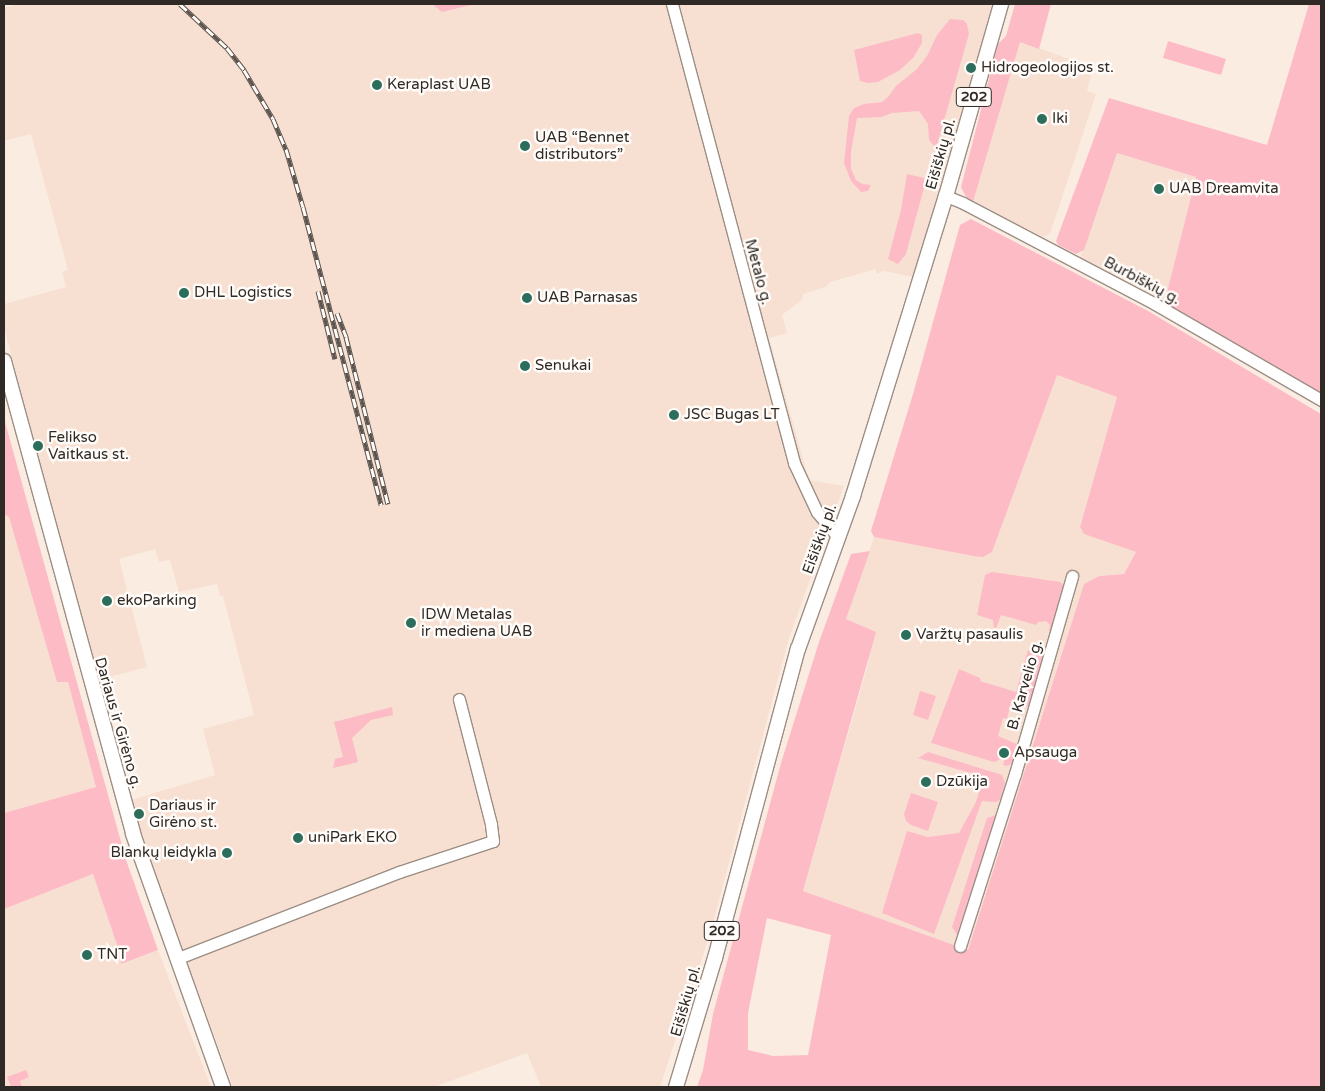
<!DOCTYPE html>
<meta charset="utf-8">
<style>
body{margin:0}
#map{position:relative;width:1325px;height:1091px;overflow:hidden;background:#fbece2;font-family:"Varela Round",sans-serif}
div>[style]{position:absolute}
.built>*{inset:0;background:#f7e0d2}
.green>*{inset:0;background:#fdbbc6}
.roads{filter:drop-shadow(1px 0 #9c8e84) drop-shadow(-1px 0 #9c8e84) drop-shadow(0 1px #9c8e84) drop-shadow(0 -1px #9c8e84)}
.minor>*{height:11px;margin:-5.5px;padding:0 5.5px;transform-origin:5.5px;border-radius:5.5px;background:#fff}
.major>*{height:14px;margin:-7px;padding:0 7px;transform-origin:7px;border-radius:7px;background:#fff}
.rail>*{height:5px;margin-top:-2.5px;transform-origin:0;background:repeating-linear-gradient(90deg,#fffcf9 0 9px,#5c544f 0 18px);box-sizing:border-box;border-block:1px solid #5c544f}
.dots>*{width:14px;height:14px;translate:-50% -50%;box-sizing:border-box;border:2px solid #fffcf9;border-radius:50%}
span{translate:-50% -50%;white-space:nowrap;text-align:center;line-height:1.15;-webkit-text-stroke:5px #fffcf9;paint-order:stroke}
.shield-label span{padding:1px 4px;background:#fffcf9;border:1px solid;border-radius:4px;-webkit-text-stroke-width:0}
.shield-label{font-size:14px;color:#302a26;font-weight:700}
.poi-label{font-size:15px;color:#302a26}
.left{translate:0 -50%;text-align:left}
.right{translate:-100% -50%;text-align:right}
.street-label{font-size:15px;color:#302a26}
.frame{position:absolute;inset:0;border:5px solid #302a26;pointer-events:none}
</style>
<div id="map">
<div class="built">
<i style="clip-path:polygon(19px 4px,993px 4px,913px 277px,884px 271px,876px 274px,876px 269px,830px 282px,826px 287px,803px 294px,802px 300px,782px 315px,787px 333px,769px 338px,809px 480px,844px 486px,789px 638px,710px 934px,660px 1087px,541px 1087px,527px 1053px,434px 1087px,233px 1087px,151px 863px,131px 800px,215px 775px,203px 729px,254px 715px,223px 596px,220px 596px,217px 584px,179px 592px,170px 560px,159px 562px,155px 549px,119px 559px,147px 667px,99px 680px,4px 328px,4px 304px,66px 287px,62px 272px,68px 270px,31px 134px,4px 141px,4px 8px)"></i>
<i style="clip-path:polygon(1020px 41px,1093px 68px,1087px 91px,1096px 94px,1056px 216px,1050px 233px,1044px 237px,973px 202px)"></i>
<i style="clip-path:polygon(1117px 153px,1196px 177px,1164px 304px,1080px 258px)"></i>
<i style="clip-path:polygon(1056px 375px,1117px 397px,1080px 527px,1084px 534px,1136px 552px,1124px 574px,1099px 576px,1084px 584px,968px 950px,803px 891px,869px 661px,846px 619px,874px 537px,973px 556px,992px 552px)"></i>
<i style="clip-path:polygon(4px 514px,9px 516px,68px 682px,96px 787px,4px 813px)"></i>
<i style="clip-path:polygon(93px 874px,118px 948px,121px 964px,158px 950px,211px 1087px,4px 1087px,4px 909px)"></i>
</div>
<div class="green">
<i style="clip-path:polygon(432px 4px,475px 4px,442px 12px)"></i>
<i style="clip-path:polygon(1015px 4px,1051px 4px,1039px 49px,1020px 42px,973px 202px,966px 197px,961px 187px,998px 44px,1006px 36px)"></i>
<i style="clip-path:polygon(1309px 4px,1321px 4px,1321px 396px,1164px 304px,1196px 177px,1117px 153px,1084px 250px,1076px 254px,1058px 245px,1056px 241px,1109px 98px,1267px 145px)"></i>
<i style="clip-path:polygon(950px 19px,963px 20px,967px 24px,969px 34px,937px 145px,934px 146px,929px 140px,928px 124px,919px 111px,892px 113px,882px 117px,857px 118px,851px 152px,851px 169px,856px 180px,862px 184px,871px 185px,868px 191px,861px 192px,851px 181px,844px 163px,849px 116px,854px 108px,864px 104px,882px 102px,888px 97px,896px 86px,917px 69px,927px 56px,937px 35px)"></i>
<i style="clip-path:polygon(918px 33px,922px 35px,922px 43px,913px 58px,900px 70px,878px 82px,868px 83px,860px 81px,854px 50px)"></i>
<i style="clip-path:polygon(1168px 41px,1226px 59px,1221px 75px,1163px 58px)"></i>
<i style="clip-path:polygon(907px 174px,924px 178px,925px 184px,906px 254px,898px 264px,888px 259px,901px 210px)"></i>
<i style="clip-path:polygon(evenodd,971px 219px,1148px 311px,1321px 414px,1321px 1087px,697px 1087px,703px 1070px,713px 1014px,781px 763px,819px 642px,851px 554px,870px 551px,846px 619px,876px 632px,803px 891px,968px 950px,1084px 584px,1099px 576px,1124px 574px,1136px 552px,1084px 534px,1080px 527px,1117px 397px,1057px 375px,992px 552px,983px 557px,973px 556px,874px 537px,871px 531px,913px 394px,960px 225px,971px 219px,767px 918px,831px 935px,808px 1055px,773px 1056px,748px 1050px,748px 1013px,767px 918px)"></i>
<i style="clip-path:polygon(4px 418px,126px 860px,158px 950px,121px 964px,118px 948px,93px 874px,4px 909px,4px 813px,96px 787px,68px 682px,57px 682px,9px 517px,4px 514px)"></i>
<i style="clip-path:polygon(992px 572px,1060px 582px,1064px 586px,1051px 632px,1049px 631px,1050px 625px,1046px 621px,1038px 622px,1036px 625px,1001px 615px,996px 628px,994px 628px,993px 620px,977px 615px,985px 575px)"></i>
<i style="clip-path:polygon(1028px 650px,1046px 656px,1031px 708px,1011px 702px,1007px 719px,1003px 718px,998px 736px,1019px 745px,1013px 762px,1008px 766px,1003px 765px,1008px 747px,1004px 745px,999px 760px,994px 762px,931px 743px,959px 669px,980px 678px,980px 681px,1016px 692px)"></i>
<i style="clip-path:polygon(920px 691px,936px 696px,928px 720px,913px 715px)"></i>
<i style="clip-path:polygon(392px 707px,393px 715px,371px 720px,352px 738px,358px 762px,333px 768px,335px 759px,343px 757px,334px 722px)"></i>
<i style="clip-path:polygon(928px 752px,1002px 775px,1005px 783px,1000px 800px,996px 802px,982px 801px,934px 934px,882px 913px,907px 831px,928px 837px,959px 833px,976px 802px,983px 779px,971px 773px,918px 758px)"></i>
<i style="clip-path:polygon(911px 793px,938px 802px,928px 831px,911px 825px,906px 821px,904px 814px)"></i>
<i style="clip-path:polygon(996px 815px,957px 935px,952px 927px,987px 818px)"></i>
<i style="clip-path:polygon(26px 1070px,29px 1077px,20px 1081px,22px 1087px,11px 1087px,7px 1077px)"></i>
</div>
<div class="roads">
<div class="minor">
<i style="left:672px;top:4px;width:475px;rotate:75.1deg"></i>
<i style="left:794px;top:463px;width:54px;rotate:64.9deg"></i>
<i style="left:817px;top:512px;width:33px;rotate:50deg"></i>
<i style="left:946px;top:196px;width:18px;rotate:22deg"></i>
<i style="left:963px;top:203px;width:217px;rotate:27.7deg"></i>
<i style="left:1155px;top:304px;width:192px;rotate:30deg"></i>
<i style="left:960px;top:946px;width:181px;rotate:-72.3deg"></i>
<i style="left:1015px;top:774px;width:206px;rotate:-73.9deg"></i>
<i style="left:176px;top:959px;width:239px;rotate:-21.3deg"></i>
<i style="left:399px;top:872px;width:99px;rotate:-18.3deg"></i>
<i style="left:493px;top:841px;width:17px;rotate:-97deg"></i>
<i style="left:491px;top:824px;width:129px;rotate:-104.4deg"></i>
</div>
<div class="major">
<i style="left:4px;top:361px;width:490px;rotate:74.7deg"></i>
<i style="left:133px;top:834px;width:269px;rotate:70.4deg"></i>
<i style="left:676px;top:1087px;width:135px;rotate:-73.2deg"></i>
<i style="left:715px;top:958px;width:320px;rotate:-75deg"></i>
<i style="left:798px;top:649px;width:163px;rotate:-70.2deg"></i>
<i style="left:853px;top:496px;width:314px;rotate:-72.8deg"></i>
<i style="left:946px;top:196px;width:200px;rotate:-74deg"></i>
</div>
</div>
<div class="rail">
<i style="left:180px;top:4px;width:64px;rotate:43.1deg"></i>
<i style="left:227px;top:48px;width:28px;rotate:52deg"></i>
<i style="left:244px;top:70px;width:57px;rotate:59.4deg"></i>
<i style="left:273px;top:119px;width:33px;rotate:67deg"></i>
<i style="left:286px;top:149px;width:60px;rotate:73.7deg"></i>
<i style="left:303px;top:207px;width:308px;rotate:75.3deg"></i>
<i style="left:318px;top:291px;width:70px;rotate:76deg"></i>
<i style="left:337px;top:313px;width:26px;rotate:69deg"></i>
<i style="left:346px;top:337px;width:172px;rotate:75.9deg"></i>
</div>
<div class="dots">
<i style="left:971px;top:68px;background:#2c6d5c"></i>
<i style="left:377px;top:85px;background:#2c6d5c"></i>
<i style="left:1042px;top:119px;background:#2c6d5c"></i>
<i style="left:525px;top:146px;background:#2c6d5c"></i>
<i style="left:1159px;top:189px;background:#2c6d5c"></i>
<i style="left:184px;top:293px;background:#2c6d5c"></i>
<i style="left:527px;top:298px;background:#2c6d5c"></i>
<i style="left:525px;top:366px;background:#2c6d5c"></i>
<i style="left:674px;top:415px;background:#2c6d5c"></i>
<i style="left:38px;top:446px;background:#2c6d5c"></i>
<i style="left:107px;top:601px;background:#2c6d5c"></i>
<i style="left:411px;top:623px;background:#2c6d5c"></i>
<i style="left:906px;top:635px;background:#2c6d5c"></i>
<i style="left:1004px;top:753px;background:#2c6d5c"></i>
<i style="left:926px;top:782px;background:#2c6d5c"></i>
<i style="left:139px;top:814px;background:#2c6d5c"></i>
<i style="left:298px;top:838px;background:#2c6d5c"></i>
<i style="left:227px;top:853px;background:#2c6d5c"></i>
<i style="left:87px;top:955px;background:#2c6d5c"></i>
</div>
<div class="shield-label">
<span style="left:974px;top:97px">202</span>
<span style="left:722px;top:931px">202</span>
</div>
<div class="poi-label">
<span class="left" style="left:981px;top:68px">Hidrogeologijos st.</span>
<span class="left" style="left:387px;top:85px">Keraplast UAB</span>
<span class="left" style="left:1052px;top:119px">Iki</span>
<span class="left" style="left:535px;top:146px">UAB “Bennet<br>distributors”</span>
<span class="left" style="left:1169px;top:189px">UAB Dreamvita</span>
<span class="left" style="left:194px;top:293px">DHL Logistics</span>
<span class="left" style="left:537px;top:298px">UAB Parnasas</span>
<span class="left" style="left:535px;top:366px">Senukai</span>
<span class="left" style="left:684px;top:415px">JSC Bugas LT</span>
<span class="left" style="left:48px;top:446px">Felikso<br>Vaitkaus st.</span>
<span class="left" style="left:117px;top:601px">ekoParking</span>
<span class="left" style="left:421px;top:623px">IDW Metalas<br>ir mediena UAB</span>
<span class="left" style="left:916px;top:635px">Varžtų pasaulis</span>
<span class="left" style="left:1014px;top:753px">Apsauga</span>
<span class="left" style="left:936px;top:782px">Dzūkija</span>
<span class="left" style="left:149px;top:814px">Dariaus ir<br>Girėno st.</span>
<span class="left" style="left:308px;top:838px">uniPark EKO</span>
<span class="right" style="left:217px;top:853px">Blankų leidykla</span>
<span class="left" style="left:97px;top:955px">TNT</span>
</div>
<div class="street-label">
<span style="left:941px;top:154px;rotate:-74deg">Eišiškių pl.</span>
<span style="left:758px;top:272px;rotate:75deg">Metalo g.</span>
<span style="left:1142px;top:281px;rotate:28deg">Burbiškių g.</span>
<span style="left:820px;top:539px;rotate:-70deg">Eišiškių pl.</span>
<span style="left:1025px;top:685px;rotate:-74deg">B. Karvelio g.</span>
<span style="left:118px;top:723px;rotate:74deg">Dariaus ir Girėno g.</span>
<span style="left:686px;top:1001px;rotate:-74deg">Eišiškių pl.</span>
</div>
<div class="frame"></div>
</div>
